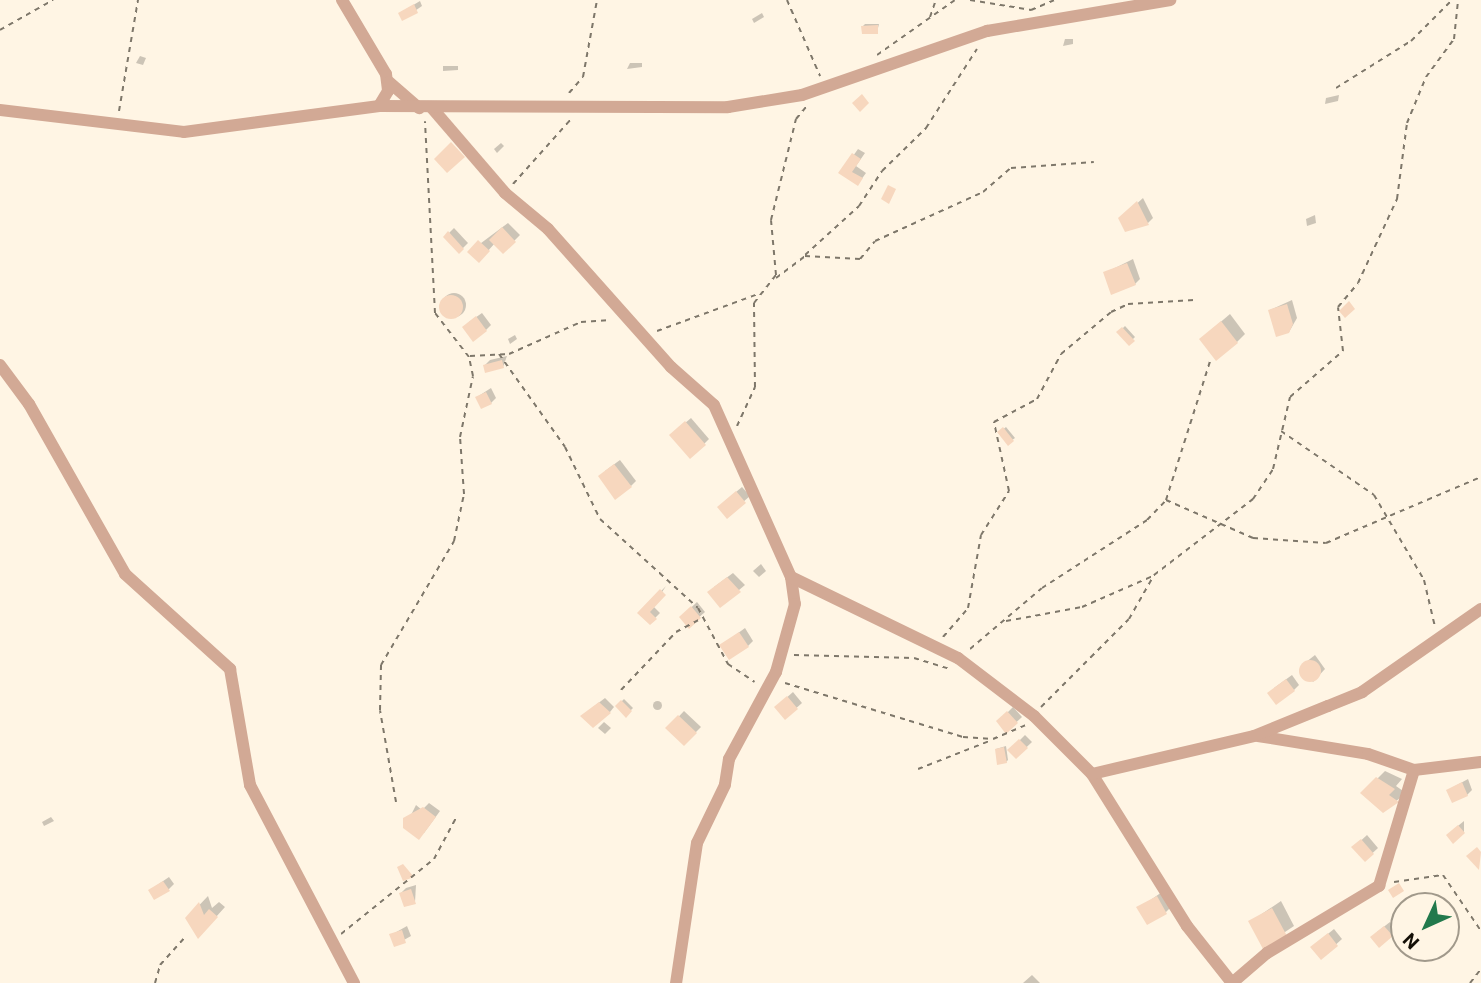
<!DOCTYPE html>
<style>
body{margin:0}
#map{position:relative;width:1481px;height:983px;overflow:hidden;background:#fff5e4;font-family:Roboto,sans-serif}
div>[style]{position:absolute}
.shadow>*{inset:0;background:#0003}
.round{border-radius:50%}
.building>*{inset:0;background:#f7d7be}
.path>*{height:2px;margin-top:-1px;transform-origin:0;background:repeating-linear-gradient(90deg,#7e776a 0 5px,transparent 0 10px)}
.street>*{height:12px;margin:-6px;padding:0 6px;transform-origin:6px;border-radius:6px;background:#d2a995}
span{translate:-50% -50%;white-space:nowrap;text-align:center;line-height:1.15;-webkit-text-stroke:7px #fff5e4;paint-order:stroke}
.north{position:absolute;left:1390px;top:892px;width:70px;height:70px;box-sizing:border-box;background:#fff5e4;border:2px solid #a1998b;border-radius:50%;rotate:225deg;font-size:19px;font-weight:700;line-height:28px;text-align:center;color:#140f06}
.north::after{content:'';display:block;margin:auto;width:24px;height:32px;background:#22794c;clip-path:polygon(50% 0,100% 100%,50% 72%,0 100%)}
</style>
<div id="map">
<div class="shadow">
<i style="clip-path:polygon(420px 1px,422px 6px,403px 19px,400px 13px)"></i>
<i style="clip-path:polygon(762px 13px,764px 17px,754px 23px,752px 19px)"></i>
<i style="clip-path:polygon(879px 24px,877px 32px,863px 26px,865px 24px)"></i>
<i style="clip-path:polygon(1065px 39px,1073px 39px,1073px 44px,1063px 46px)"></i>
<i style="clip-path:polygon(140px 56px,146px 58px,143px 65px,136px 63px)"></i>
<i style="clip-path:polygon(630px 63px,642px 63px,642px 67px,627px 69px)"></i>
<i style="clip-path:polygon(443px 66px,458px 66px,458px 70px,443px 71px)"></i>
<i style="clip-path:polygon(1339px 95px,1338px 101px,1325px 104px,1326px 98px)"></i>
<i style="clip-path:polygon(501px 143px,504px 146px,497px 153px,494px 149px)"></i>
<i style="clip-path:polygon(858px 149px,865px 153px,856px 166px,866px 173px,858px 184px,841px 173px)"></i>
<i style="clip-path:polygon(1143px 198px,1153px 218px,1148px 223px,1120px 219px)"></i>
<i style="clip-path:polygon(1315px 215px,1316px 223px,1307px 226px,1306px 219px)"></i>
<i style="clip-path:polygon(508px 223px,520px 235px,503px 252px,495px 243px,479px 261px,469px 252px)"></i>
<i style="clip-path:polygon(454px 228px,468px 243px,459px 252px,445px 237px)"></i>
<i style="clip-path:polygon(1133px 259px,1140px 279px,1135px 284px,1105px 273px)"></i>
<i class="round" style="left:442px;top:293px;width:24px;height:24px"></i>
<i style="clip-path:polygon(1292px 300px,1297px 318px,1289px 332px,1270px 310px)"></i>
<i style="clip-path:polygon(482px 313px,491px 325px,486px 330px,469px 322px)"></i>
<i style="clip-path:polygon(1230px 314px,1245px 334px,1237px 342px,1210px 331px)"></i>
<i style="clip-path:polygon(1125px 326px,1135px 337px,1129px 343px,1119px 332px)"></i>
<i style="clip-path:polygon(515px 335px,517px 339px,510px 344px,508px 339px)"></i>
<i style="clip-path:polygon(507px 356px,503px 367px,485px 365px,490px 360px)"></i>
<i style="clip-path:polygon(491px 388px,496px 398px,491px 403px,477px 397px)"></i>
<i style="clip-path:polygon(691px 418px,709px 439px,704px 444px,677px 430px)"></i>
<i style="clip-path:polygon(1006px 427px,1015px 438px,1008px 443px,1000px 432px)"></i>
<i style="clip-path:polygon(620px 460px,636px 481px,631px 486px,605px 471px)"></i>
<i style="clip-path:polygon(742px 487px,750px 496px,727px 516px,724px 502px)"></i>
<i style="clip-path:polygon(761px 564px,766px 571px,759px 577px,753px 571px)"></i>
<i style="clip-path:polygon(733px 573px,745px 585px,720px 606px,714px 587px)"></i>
<i style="clip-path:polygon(666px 586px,653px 606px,660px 613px,650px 623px,640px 613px)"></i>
<i style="clip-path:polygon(697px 602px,705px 612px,689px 626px,681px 617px)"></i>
<i style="clip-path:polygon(745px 628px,753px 641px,748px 646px,722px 645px)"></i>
<i style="clip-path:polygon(1315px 655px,1325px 669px,1313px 682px,1301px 666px)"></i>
<i style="clip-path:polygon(1292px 675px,1299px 685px,1294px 690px,1274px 688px)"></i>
<i style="clip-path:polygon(793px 692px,802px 703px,785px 718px,776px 707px)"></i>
<i style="clip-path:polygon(605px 698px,614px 707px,610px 712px,588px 711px)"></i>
<i style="clip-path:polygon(624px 699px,633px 708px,626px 715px,617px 706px)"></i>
<i class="round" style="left:652.5px;top:700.5px;width:9px;height:9px"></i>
<i style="clip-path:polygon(1013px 707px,1022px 717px,1007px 731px,998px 722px)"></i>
<i style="clip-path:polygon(684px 711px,701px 727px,684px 744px,668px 728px)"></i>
<i style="clip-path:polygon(604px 722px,611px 728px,605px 734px,598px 728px)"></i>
<i style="clip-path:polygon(1025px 735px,1032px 742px,1016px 757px,1010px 750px)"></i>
<i style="clip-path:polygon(1006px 746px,1008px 760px,1006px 762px,996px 749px)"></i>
<i style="clip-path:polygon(1385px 771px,1402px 779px,1396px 786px,1406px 793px,1384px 811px,1363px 793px)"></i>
<i style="clip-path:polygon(1468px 779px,1472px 790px,1467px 795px,1448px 790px)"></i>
<i style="clip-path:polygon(429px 803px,440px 811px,424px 833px,405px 827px,416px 805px,422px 810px)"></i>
<i style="clip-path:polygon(51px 817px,54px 821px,44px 826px,42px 822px)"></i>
<i style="clip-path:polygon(1464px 821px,1464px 832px,1453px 830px)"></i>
<i style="clip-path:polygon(1367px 835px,1378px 848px,1365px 860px,1354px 847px)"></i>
<i style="clip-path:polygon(169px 877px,174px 884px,168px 890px,150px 890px)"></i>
<i style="clip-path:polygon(416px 885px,415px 902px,401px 893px,406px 888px)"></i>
<i style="clip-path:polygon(1162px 892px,1171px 907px,1166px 912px,1139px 908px)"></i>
<i style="clip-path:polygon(208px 896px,212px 908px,219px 902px,225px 907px,206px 928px,187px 918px)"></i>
<i style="clip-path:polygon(1281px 901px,1294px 926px,1264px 946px,1250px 922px)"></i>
<i style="clip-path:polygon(1390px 922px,1397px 930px,1392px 935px,1377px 932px)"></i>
<i style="clip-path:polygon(407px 926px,411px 936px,395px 945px,391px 935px)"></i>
<i style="clip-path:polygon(1446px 927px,1455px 938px,1446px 946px)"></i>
<i style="clip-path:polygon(1334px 929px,1342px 939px,1321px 958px,1318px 942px)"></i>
<i style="clip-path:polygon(1430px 948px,1444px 948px,1436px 955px)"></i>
<i style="clip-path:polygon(1032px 975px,1040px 983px,1023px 983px)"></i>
</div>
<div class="building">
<i style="clip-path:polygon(414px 4px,418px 13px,402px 21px,398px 13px)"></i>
<i style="clip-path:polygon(878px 25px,878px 34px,862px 34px,861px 26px)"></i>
<i style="clip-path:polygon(862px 94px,869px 103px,860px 112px,852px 103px)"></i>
<i style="clip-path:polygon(451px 142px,465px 157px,447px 173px,434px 159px)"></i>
<i style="clip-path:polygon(852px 153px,861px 159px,852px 172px,863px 178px,858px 186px,838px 173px)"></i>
<i style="clip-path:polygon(888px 185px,896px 189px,889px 204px,881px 199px)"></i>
<i style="clip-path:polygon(1137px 201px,1149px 225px,1125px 232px,1118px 218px)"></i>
<i style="clip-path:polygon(502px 227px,516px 242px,503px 254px,489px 240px)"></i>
<i style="clip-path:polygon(448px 231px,464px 249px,459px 254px,443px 237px)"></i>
<i style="clip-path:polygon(478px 240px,490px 251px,479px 263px,467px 252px)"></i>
<i style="clip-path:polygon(1127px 263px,1136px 285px,1111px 295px,1103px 272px)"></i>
<i class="round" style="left:439px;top:295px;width:24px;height:24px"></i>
<i style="clip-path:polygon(1349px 301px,1355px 309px,1345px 318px,1339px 311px)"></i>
<i style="clip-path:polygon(1287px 304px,1293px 324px,1289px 333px,1276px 337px,1268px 310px)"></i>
<i style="clip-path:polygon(476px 316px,487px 331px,473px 342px,462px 327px)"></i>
<i style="clip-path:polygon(1221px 321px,1238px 343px,1216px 361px,1199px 339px)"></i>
<i style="clip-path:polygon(1122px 327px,1135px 341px,1129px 346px,1116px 332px)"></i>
<i style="clip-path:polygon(502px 360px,504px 368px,485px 373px,483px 365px)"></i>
<i style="clip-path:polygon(486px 392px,492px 404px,481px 409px,475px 397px)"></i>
<i style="clip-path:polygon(685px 421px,706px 445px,690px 459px,669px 435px)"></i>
<i style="clip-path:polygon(1003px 427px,1014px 441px,1008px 446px,997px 432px)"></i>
<i style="clip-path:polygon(614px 464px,632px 487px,615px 500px,598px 476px)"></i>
<i style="clip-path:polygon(736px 491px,746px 503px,727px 519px,717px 507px)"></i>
<i style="clip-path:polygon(727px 577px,741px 592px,720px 608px,707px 592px)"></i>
<i style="clip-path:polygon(660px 589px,666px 595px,650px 612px,657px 619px,650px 625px,637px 613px)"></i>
<i style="clip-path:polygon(691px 606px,701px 618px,689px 629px,679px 617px)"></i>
<i style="clip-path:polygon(739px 632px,749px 647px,729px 660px,719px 645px)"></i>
<i class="round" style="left:1299px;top:660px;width:22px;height:22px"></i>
<i style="clip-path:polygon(1286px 679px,1295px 691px,1276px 705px,1267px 693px)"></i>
<i style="clip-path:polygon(787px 696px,798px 709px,785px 720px,774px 707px)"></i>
<i style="clip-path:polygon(621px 700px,632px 711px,626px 718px,615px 706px)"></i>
<i style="clip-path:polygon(599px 702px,611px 713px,593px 728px,580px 716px)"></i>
<i style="clip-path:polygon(1007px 711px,1018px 723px,1006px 734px,996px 721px)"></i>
<i style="clip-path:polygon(678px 715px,697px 733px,684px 746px,665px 728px)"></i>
<i style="clip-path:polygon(1019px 739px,1028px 748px,1016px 759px,1007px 750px)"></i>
<i style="clip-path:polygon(1004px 747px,1007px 763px,997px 765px,995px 749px)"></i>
<i style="clip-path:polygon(1376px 777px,1395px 789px,1389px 795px,1399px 802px,1383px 813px,1360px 793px)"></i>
<i style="clip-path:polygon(1462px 782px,1468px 796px,1452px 803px,1446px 790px)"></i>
<i style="clip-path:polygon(423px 807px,436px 817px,419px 840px,403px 828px,403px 818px)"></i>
<i style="clip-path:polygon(1458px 825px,1465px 833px,1453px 844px,1446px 835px)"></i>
<i style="clip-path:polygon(1361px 839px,1374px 854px,1365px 862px,1351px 847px)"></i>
<i style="clip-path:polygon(1477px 847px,1481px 852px,1479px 870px,1466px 856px)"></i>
<i style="clip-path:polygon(403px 864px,414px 877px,403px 881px,397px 867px)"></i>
<i style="clip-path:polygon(163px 881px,170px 891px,154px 900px,148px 890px)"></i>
<i style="clip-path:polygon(1399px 883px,1404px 891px,1393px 898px,1388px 890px)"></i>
<i style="clip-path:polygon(411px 889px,416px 904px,404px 907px,399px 893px)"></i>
<i style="clip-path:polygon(1157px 896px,1167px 914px,1147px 925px,1136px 907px)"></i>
<i style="clip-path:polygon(199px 902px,204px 915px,209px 909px,218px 917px,198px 939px,185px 918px)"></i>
<i style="clip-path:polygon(1272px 908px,1287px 936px,1263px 949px,1248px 921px)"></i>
<i style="clip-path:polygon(1384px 926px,1393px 936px,1379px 948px,1370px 937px)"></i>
<i style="clip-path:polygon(402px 930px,406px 943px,394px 947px,389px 934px)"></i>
<i style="clip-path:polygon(1328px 933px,1338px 946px,1321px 960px,1310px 947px)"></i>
</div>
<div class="path">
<i style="left:787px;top:0;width:83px;rotate:66.5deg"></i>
<i style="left:970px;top:0;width:62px;rotate:9.3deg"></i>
<i style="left:1031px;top:10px;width:26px;rotate:-23deg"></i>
<i style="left:930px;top:17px;width:18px;rotate:-71deg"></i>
<i style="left:0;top:30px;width:61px;rotate:-29.5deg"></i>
<i style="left:877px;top:55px;width:95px;rotate:-35.2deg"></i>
<i style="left:1336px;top:88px;width:89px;rotate:-32.1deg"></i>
<i style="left:1411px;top:41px;width:58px;rotate:-45deg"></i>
<i style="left:569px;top:93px;width:21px;rotate:-49deg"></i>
<i style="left:583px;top:77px;width:78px;rotate:-79.7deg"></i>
<i style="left:119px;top:111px;width:113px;rotate:-80.3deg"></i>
<i style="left:513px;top:184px;width:89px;rotate:-48.2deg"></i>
<i style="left:805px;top:255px;width:73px;rotate:-42.2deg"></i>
<i style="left:859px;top:206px;width:42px;rotate:-56.7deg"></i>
<i style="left:882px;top:171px;width:62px;rotate:-44.3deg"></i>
<i style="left:926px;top:128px;width:94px;rotate:-57.2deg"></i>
<i style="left:776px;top:278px;width:36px;rotate:-37deg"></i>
<i style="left:805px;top:256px;width:55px;rotate:3.1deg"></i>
<i style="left:860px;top:259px;width:23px;rotate:-50deg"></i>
<i style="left:875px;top:241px;width:119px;rotate:-24.4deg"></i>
<i style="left:983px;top:192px;width:37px;rotate:-41deg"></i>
<i style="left:1011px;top:168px;width:83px;rotate:-4.1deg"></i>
<i style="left:657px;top:331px;width:108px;rotate:-20.1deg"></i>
<i style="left:499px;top:354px;width:114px;rotate:54.6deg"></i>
<i style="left:565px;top:447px;width:80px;rotate:64.1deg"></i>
<i style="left:600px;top:519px;width:132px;rotate:42.2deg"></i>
<i style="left:698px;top:608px;width:64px;rotate:61.8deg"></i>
<i style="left:728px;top:664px;width:32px;rotate:34deg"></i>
<i style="left:470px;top:356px;width:39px;rotate:-3deg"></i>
<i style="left:509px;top:354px;width:79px;rotate:-24deg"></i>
<i style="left:581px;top:322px;width:30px;rotate:-4deg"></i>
<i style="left:737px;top:426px;width:43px;rotate:-65.2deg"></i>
<i style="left:755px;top:387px;width:84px;rotate:-90.7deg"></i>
<i style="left:754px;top:303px;width:36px;rotate:-52deg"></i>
<i style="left:776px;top:275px;width:55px;rotate:-95.2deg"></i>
<i style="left:771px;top:220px;width:104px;rotate:-76.1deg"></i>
<i style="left:796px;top:119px;width:17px;rotate:-50deg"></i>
<i style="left:1281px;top:431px;width:113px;rotate:34.5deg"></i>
<i style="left:1374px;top:495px;width:99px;rotate:59.5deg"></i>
<i style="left:1424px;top:580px;width:48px;rotate:76.8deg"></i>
<i style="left:1166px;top:500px;width:95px;rotate:23.6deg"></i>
<i style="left:1253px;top:538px;width:73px;rotate:3.9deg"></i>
<i style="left:1326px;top:543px;width:168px;rotate:-23.1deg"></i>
<i style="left:1006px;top:621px;width:77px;rotate:-10.4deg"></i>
<i style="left:1082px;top:607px;width:77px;rotate:-23.6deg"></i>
<i style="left:943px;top:637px;width:38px;rotate:-49deg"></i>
<i style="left:968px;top:608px;width:74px;rotate:-79.9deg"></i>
<i style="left:981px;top:535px;width:52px;rotate:-57.5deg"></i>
<i style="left:1009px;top:491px;width:71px;rotate:-102.3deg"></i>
<i style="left:994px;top:422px;width:49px;rotate:-28.1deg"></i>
<i style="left:1037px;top:399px;width:51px;rotate:-61.9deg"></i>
<i style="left:1061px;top:354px;width:65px;rotate:-40deg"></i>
<i style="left:1111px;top:312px;width:19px;rotate:-25deg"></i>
<i style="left:1128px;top:304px;width:66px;rotate:-3.5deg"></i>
<i style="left:970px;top:649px;width:94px;rotate:-40.3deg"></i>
<i style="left:1042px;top:588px;width:125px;rotate:-32.9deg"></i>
<i style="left:1147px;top:520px;width:28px;rotate:-46deg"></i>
<i style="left:1166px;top:500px;width:146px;rotate:-72.4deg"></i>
<i style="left:794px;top:655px;width:120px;rotate:1.4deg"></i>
<i style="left:914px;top:658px;width:38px;rotate:17deg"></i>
<i style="left:785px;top:683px;width:186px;rotate:16.9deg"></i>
<i style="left:963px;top:737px;width:30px;rotate:4deg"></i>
<i style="left:993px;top:739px;width:36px;rotate:-23deg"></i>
<i style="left:621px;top:690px;width:80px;rotate:-46.5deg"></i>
<i style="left:676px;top:632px;width:30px;rotate:-28deg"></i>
<i style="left:1041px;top:707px;width:124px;rotate:-45deg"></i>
<i style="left:1129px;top:619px;width:51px;rotate:-60.4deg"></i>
<i style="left:1154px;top:575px;width:125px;rotate:-37.5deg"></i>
<i style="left:1253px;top:499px;width:36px;rotate:-56deg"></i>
<i style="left:1273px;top:469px;width:74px;rotate:-76.7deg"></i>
<i style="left:1290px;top:397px;width:70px;rotate:-41deg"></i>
<i style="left:1343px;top:351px;width:44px;rotate:-96.5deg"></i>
<i style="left:1338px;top:307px;width:31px;rotate:-50deg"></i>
<i style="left:1358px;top:283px;width:93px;rotate:-65.1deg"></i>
<i style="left:1397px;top:199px;width:77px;rotate:-82.5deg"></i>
<i style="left:1407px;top:123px;width:50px;rotate:-67.6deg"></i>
<i style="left:1426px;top:77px;width:47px;rotate:-53.6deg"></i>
<i style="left:1454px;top:39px;width:39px;rotate:-84deg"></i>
<i style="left:918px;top:769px;width:79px;rotate:-21.4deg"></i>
<i style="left:396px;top:802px;width:93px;rotate:-99.9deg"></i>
<i style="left:380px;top:710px;width:45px;rotate:-88.7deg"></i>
<i style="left:381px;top:665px;width:144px;rotate:-59.5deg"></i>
<i style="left:454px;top:541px;width:48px;rotate:-78deg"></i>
<i style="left:464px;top:494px;width:57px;rotate:-94deg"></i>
<i style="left:460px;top:437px;width:62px;rotate:-78deg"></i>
<i style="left:473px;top:376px;width:19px;rotate:-102deg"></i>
<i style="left:469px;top:357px;width:56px;rotate:-127.7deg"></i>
<i style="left:435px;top:313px;width:192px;rotate:-93deg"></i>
<i style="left:1394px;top:882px;width:49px;rotate:-8.1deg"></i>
<i style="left:1443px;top:875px;width:68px;rotate:55.8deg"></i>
<i style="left:341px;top:934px;width:119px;rotate:-38.9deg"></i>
<i style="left:434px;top:859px;width:47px;rotate:-61.8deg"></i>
<i style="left:155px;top:983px;width:19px;rotate:-74deg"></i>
<i style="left:160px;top:965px;width:39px;rotate:-48deg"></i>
<i style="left:1470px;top:983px;width:18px;rotate:-52deg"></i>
</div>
<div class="street">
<i style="left:342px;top:0;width:86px;rotate:59.3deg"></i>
<i style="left:386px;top:74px;width:17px;rotate:83deg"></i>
<i style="left:388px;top:91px;width:17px;rotate:121deg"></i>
<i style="left:389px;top:82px;width:40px;rotate:41deg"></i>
<i style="left:432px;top:108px;width:112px;rotate:49.3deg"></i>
<i style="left:505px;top:193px;width:56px;rotate:39.9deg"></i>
<i style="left:548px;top:229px;width:185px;rotate:48.3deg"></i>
<i style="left:671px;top:367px;width:57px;rotate:41.5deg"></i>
<i style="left:714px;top:405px;width:188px;rotate:65.9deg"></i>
<i style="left:791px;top:577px;width:27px;rotate:82deg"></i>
<i style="left:795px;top:604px;width:71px;rotate:105.6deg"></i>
<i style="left:776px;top:672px;width:99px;rotate:118.4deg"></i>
<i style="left:729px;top:759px;width:26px;rotate:99deg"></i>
<i style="left:725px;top:785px;width:64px;rotate:115.8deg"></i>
<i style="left:697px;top:843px;width:142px;rotate:98.5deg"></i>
<i style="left:0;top:110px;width:185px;rotate:6.8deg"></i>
<i style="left:184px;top:132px;width:197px;rotate:-7.6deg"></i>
<i style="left:379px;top:106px;width:349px;rotate:0.2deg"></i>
<i style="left:728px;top:107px;width:75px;rotate:-9.2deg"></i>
<i style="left:802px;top:95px;width:196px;rotate:-19.1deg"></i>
<i style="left:987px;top:31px;width:186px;rotate:-9.6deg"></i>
<i style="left:0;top:365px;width:49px;rotate:53.4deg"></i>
<i style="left:29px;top:404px;width:195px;rotate:60.5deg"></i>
<i style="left:125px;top:574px;width:142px;rotate:42.1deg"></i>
<i style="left:230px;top:669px;width:118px;rotate:80.2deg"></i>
<i style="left:250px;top:785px;width:224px;rotate:62.3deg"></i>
<i style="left:791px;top:577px;width:186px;rotate:25.9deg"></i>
<i style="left:958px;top:658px;width:96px;rotate:37.3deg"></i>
<i style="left:1034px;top:716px;width:82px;rotate:45deg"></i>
<i style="left:1092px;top:774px;width:179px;rotate:58deg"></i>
<i style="left:1187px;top:926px;width:73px;rotate:51.7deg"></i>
<i style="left:1258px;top:736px;width:111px;rotate:9.3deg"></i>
<i style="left:1368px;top:754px;width:49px;rotate:19.2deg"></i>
<i style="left:1414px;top:770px;width:67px;rotate:-6.8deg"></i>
<i style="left:1092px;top:774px;width:166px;rotate:-13.2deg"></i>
<i style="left:1254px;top:736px;width:80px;rotate:-22.1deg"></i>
<i style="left:1328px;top:706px;width:37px;rotate:-22deg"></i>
<i style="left:1362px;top:692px;width:145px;rotate:-34.9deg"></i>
<i style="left:1232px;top:983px;width:46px;rotate:-40.6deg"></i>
<i style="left:1267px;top:953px;width:131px;rotate:-30.9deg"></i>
<i style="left:1379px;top:886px;width:121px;rotate:-73.2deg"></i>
</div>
<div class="north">N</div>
</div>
